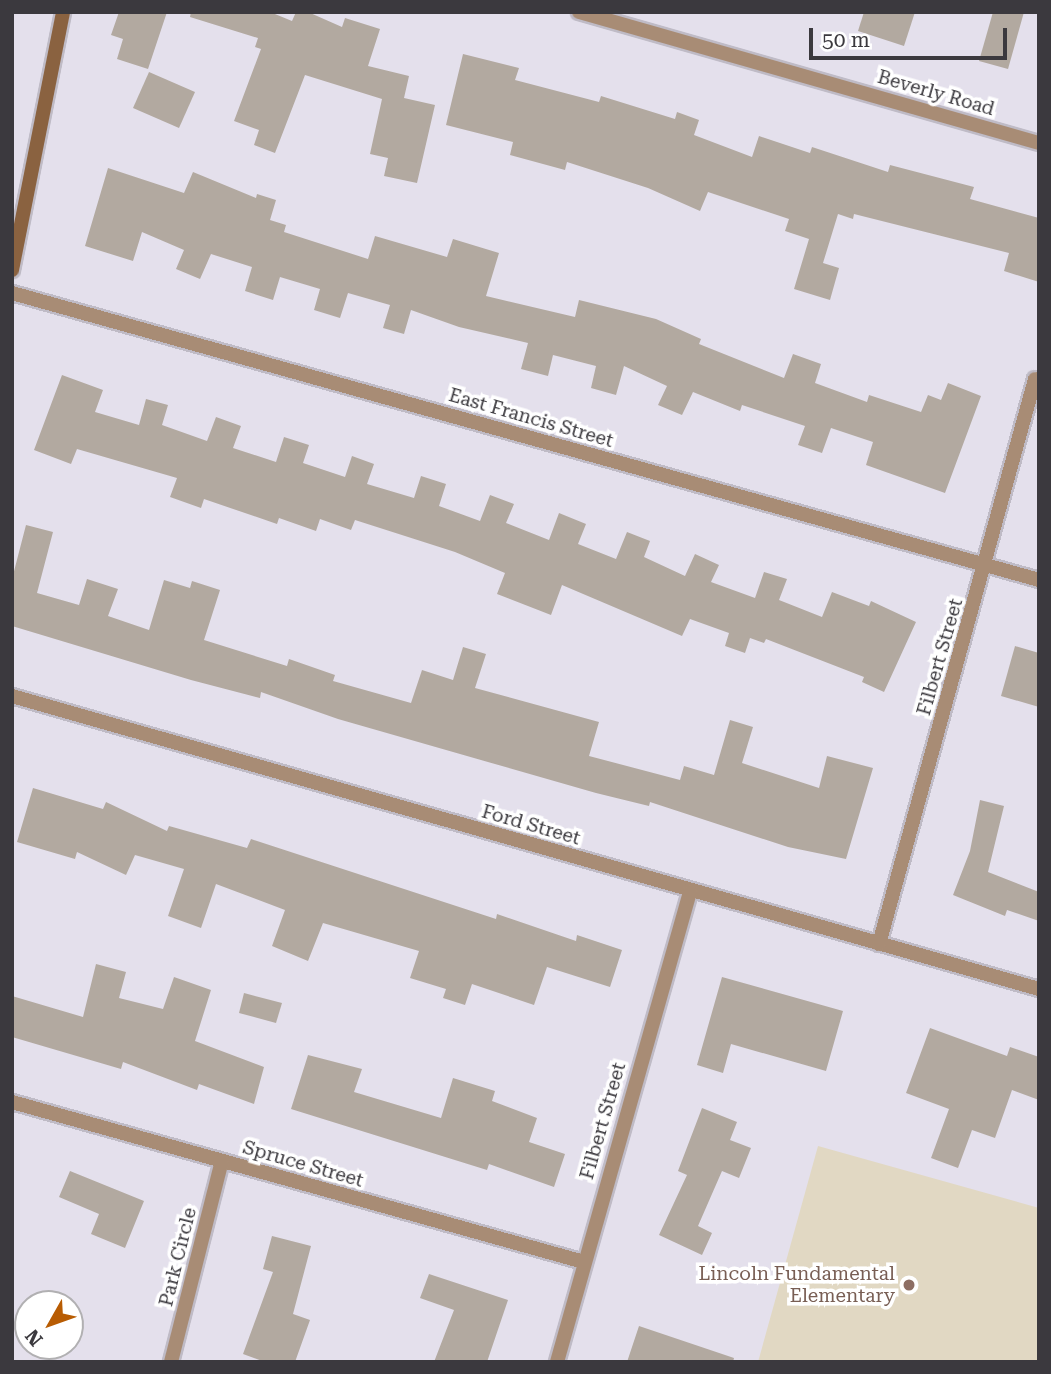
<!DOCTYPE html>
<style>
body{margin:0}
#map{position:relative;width:1051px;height:1374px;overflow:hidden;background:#e4e0ec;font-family:"Roboto Serif",serif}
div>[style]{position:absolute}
.education>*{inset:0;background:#e1d8c3}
.building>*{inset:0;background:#b2a9a0}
.roads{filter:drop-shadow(2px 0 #bfbbc6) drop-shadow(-2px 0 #bfbbc6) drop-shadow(0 2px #bfbbc6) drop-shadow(0 -2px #bfbbc6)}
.minor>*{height:14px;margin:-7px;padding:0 7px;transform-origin:7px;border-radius:7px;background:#a88c75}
.secondary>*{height:14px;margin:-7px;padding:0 7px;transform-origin:7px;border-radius:7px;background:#8a6240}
.dots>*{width:19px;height:19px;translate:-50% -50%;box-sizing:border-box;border:4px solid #fff;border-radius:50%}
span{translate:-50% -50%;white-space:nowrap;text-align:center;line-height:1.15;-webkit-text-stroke:7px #fff;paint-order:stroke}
.street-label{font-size:19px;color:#3b393e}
.education-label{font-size:19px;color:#785e54}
.right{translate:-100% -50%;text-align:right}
.frame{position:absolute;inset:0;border:14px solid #3b393e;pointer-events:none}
.north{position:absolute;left:14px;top:1290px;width:70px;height:70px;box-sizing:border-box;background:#fff;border:2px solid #b1b0b2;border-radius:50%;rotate:230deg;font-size:19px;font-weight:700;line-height:28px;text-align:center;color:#3b393e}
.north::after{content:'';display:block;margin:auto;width:24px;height:32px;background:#b85c03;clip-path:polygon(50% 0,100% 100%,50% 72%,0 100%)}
.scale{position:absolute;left:809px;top:28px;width:198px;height:32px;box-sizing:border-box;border:4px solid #3b393e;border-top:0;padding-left:9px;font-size:21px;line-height:24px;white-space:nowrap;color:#3b393e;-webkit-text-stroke:5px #fff;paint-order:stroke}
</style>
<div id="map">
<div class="education">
<i style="clip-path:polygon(818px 1146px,1039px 1208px,1039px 1362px,758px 1362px)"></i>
</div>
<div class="building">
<i style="clip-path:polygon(119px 12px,167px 12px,148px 69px,117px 59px,123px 39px,111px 35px)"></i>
<i style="clip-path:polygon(191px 12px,270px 12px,292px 21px,296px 12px,308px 12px,342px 27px,345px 18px,380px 29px,368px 66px,409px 76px,404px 98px,435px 105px,417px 183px,384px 176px,388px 158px,370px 154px,382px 99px,305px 75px,275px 153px,254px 145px,259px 130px,234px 121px,261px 49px,255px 47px,258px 38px,190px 17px)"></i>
<i style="clip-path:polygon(864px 12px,915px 12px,904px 46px,858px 31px)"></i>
<i style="clip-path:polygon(993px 12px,1024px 12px,1008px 69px,979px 61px)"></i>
<i style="clip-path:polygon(463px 54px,519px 68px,515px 80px,599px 102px,601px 96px,675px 119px,677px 112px,699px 120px,694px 135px,752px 157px,759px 136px,810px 153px,812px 147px,888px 172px,890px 165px,974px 187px,970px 199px,1039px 218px,1039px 282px,1004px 271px,1009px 253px,854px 214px,853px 219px,838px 214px,823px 263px,839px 268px,830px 300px,794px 289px,809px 239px,785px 231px,789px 219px,708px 192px,700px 211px,648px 188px,567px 162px,565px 170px,510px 155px,513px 142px,446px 125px)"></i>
<i style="clip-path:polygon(149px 72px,195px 92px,179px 128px,133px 108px)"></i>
<i style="clip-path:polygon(108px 168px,184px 193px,193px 172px,256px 198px,257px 194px,276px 200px,270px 220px,286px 225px,284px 232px,368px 259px,375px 236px,447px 257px,453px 239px,499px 253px,486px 296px,575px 317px,579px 300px,656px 319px,701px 339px,699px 344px,784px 378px,793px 354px,821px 364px,815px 383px,867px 402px,869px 395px,921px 412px,928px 395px,941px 400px,948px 383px,981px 396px,945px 493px,866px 465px,873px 442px,831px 428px,822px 453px,798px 445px,805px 426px,742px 405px,740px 411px,693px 392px,682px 415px,658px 405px,667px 386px,624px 366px,616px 395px,591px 388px,596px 366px,553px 355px,548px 376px,521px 369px,528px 343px,459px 327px,411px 310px,404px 334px,383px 328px,390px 305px,348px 293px,340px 318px,314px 310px,320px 289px,280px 277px,273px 300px,245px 291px,252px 267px,211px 254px,200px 279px,176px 269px,184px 250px,142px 232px,133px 261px,85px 246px)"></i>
<i style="clip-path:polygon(62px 375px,103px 390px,95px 412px,139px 425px,146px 399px,168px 405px,162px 425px,207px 441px,216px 417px,241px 426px,233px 448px,276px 462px,284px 437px,309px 445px,303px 463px,345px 477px,352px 456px,374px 464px,367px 484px,414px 498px,421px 476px,446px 484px,439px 506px,480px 521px,490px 495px,514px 504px,506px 523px,549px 540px,559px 513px,586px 524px,578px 544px,616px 559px,627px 532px,650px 541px,644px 557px,685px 576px,695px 554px,719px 565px,711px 582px,755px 598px,764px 572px,787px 579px,779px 600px,822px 617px,832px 592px,869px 606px,871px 601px,916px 622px,884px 692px,862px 682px,864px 677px,766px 639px,764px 643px,750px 638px,745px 653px,725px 646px,729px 633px,690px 619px,682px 636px,562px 585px,551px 615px,497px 594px,505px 573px,455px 552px,355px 520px,351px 530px,320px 519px,316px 531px,279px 518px,277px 524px,204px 499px,201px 508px,170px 497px,177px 478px,77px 449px,71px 464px,34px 450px)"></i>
<i style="clip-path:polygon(26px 525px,53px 532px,37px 593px,79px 605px,87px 579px,118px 589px,108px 616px,149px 630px,164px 580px,190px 588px,192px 581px,220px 590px,204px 640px,287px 666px,289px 659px,335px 675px,333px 681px,411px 703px,422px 670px,453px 680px,463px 647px,486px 654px,475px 688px,599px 722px,589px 756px,680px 780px,684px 766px,714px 775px,730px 720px,753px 727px,742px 763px,819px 788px,827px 756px,873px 768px,846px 859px,788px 847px,650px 802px,649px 806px,596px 793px,338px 719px,261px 692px,260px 698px,191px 680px,12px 626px,12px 579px)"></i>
<i style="clip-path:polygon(1015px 646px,1039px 653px,1039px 707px,1001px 696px)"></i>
<i style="clip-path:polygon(33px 788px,103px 809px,106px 802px,167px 831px,169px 826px,247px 848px,251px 839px,496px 919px,497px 914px,576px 941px,577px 935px,622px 950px,610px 987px,547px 967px,534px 1005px,472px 984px,465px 1005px,443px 998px,446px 989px,410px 978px,419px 951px,323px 923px,308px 961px,272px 946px,285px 910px,216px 884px,201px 928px,168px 916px,184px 869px,135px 855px,126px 875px,77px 852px,75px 859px,17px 842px)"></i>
<i style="clip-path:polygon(980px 800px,1004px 806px,988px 872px,1039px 892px,1039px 921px,1007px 910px,1005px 916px,953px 895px,970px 851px)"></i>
<i style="clip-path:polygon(96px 964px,126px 972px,119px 998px,163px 1009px,174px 977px,211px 990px,195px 1041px,264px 1067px,254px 1104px,199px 1084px,197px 1090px,123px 1062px,121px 1069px,12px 1037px,12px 996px,83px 1017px)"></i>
<i style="clip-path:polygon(722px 977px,843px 1011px,826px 1071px,731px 1044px,723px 1073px,697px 1065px)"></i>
<i style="clip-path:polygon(244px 993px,282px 1003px,276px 1023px,239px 1013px)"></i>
<i style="clip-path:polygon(930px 1028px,1007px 1056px,1010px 1047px,1039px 1057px,1039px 1100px,1012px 1090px,995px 1138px,972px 1130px,958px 1168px,931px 1158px,949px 1109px,906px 1093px)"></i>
<i style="clip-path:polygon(308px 1055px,362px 1069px,354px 1092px,441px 1118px,453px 1078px,495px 1091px,492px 1101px,537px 1118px,529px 1142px,565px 1154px,554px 1187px,489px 1164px,487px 1170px,291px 1109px)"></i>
<i style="clip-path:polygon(702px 1108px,737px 1122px,730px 1140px,751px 1148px,739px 1178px,722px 1171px,698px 1226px,712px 1233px,702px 1255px,659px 1235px,687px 1175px,678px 1171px)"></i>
<i style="clip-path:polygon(70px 1171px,144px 1201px,125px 1248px,91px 1234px,99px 1214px,59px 1197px)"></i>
<i style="clip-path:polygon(272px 1236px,311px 1246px,293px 1314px,310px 1320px,295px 1362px,265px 1362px,243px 1354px,273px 1272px,263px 1269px)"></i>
<i style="clip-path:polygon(429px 1274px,508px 1300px,487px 1362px,434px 1362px,454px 1310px,420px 1298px)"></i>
<i style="clip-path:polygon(639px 1326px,734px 1358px,733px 1362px,627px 1362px)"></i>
</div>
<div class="roads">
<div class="minor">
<i style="left:579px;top:12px;width:478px;rotate:15.9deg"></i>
<i style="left:12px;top:293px;width:1066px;rotate:15.61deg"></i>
<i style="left:12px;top:696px;width:1068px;rotate:15.92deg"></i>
<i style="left:879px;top:944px;width:586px;rotate:-74.56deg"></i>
<i style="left:12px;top:1102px;width:594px;rotate:15.63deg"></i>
<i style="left:171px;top:1362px;width:207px;rotate:-75.8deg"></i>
<i style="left:557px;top:1362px;width:489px;rotate:-74.2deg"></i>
</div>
<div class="secondary">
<i style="left:12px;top:270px;width:263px;rotate:-78.8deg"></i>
</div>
</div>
<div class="dots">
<i style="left:909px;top:1285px;background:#8d6e63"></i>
</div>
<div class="street-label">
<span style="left:936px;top:93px;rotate:16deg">Beverly Road</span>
<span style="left:531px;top:418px;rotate:16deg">East Francis Street</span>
<span style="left:940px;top:657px;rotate:-74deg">Filbert Street</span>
<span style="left:531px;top:825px;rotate:16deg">Ford Street</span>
<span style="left:603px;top:1121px;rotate:-74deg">Filbert Street</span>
<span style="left:303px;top:1164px;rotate:16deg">Spruce Street</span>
<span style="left:178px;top:1257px;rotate:-76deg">Park Circle</span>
</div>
<div class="education-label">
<span class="right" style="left:895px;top:1285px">Lincoln Fundamental<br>Elementary</span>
</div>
<div class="frame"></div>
<div class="north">N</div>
<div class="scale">50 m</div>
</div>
